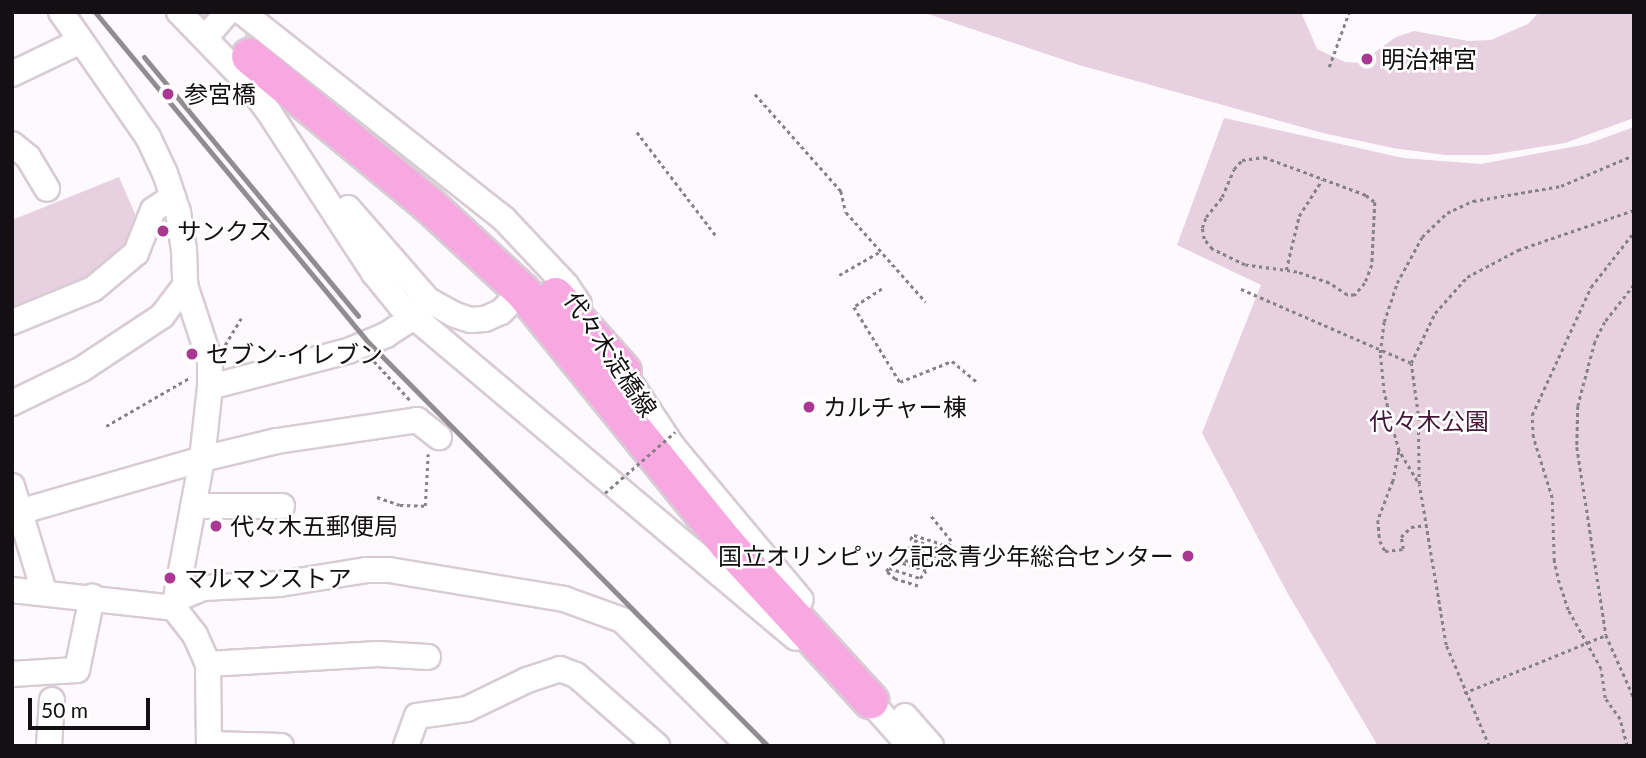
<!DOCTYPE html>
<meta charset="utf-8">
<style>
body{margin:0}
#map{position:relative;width:1646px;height:758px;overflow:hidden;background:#fef9fc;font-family:Lato,"Noto Sans JP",sans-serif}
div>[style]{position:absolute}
.green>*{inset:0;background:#e7d0e0}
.highway-tunnel>*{height:35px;margin-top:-17.5px;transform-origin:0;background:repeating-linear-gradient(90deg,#dbd6d9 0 35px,transparent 0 53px)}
.path>*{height:2.5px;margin-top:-1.25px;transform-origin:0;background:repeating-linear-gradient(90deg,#868184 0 3.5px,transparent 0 7px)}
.roads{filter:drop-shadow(2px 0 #d8ccd4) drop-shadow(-2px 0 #d8ccd4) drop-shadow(0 2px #d8ccd4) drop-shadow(0 -2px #d8ccd4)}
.minor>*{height:24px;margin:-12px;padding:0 12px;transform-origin:12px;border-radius:12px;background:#fff}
.highway>*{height:35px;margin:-17.5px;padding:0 17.5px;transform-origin:17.5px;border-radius:17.5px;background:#f7a8e1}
.rail>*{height:5px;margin:-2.5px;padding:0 2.5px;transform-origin:2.5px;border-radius:2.5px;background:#918c8f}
.path-bridge>*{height:2.5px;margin-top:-1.25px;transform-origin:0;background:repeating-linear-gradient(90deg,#868184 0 3.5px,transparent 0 7px)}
.dots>*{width:19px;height:19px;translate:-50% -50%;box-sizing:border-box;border:4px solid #fff;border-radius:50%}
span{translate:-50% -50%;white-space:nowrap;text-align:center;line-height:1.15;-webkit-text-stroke:5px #fff;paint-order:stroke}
.poi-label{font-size:24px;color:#130f12}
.left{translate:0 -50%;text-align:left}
.right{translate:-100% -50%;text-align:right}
.street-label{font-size:24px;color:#130f12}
.park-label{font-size:24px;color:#431739}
.frame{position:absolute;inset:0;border:14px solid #130f12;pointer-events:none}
.scale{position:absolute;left:28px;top:698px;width:122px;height:32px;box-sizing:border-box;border:4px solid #130f12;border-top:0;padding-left:9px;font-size:21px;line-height:24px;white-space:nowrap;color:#130f12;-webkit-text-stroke:5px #fff;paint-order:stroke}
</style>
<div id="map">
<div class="green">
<i style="clip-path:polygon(922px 12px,1301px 12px,1317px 49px,1345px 62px,1360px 63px,1396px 37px,1414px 31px,1468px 41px,1491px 40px,1528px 24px,1539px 12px,1634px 12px,1634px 118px,1565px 143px,1489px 155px,1445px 155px,1393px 148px,1323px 133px,1079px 65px)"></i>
<i style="clip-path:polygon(1224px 118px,1403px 158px,1481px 164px,1587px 144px,1634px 127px,1634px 746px,1378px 746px,1288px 594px,1202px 433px,1261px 285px,1177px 245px)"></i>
<i style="clip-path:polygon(119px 177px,142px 230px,92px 282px,12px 312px,12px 220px)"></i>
</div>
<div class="highway-tunnel">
<i style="left:195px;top:12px;width:70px;rotate:39.2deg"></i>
</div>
<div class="path">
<i style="left:1329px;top:67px;width:59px;rotate:-70deg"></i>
<i style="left:755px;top:94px;width:130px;rotate:48.4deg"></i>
<i style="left:841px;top:191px;width:22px;rotate:77deg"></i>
<i style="left:846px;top:212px;width:120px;rotate:48.4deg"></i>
<i style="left:637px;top:132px;width:132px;rotate:52.7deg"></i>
<i style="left:1264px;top:157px;width:109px;rotate:20.4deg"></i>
<i style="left:1366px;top:195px;width:11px;rotate:38deg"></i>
<i style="left:1375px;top:202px;width:63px;rotate:92.7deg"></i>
<i style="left:1372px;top:265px;width:19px;rotate:111deg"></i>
<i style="left:1365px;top:283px;width:16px;rotate:130deg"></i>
<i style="left:1355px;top:295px;width:8px;rotate:180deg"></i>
<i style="left:1347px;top:295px;width:22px;rotate:-146deg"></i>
<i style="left:1329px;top:283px;width:34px;rotate:-161deg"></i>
<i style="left:1297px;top:272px;width:52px;rotate:-172.3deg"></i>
<i style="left:1245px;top:265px;width:37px;rotate:-154deg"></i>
<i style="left:1212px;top:249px;width:13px;rotate:-129deg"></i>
<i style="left:1204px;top:239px;width:11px;rotate:-100deg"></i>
<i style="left:1202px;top:228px;width:12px;rotate:-70deg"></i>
<i style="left:1206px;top:217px;width:26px;rotate:-51deg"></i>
<i style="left:1222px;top:197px;width:30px;rotate:-67deg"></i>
<i style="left:1234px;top:169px;width:12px;rotate:-48deg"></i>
<i style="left:1242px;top:160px;width:22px;rotate:-8deg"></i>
<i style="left:1286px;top:270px;width:56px;rotate:-76.5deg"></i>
<i style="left:1299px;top:216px;width:43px;rotate:-57.4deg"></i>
<i style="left:839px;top:275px;width:48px;rotate:-29.7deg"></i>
<i style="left:1634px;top:285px;width:47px;rotate:128.1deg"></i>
<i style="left:1605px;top:322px;width:22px;rotate:117deg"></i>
<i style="left:1595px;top:342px;width:66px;rotate:104.9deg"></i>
<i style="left:1578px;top:406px;width:41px;rotate:91.4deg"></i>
<i style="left:1577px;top:447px;width:190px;rotate:81.2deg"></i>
<i style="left:1606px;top:635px;width:69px;rotate:66deg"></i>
<i style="left:882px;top:289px;width:33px;rotate:147deg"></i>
<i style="left:854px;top:307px;width:88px;rotate:58.5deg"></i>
<i style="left:900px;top:382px;width:56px;rotate:-22deg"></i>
<i style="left:952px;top:361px;width:35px;rotate:40deg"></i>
<i style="left:1241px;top:289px;width:185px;rotate:23.5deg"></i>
<i style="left:225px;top:345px;width:31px;rotate:-59deg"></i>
<i style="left:374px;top:361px;width:53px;rotate:47.3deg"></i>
<i style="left:106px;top:426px;width:98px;rotate:-30deg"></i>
<i style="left:1399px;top:451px;width:31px;rotate:101deg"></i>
<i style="left:1393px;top:481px;width:42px;rotate:111deg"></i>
<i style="left:1378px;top:520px;width:21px;rotate:85deg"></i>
<i style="left:1380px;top:541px;width:11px;rotate:63deg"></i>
<i style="left:1385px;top:551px;width:18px;rotate:-6deg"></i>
<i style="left:1403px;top:549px;width:12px;rotate:-99deg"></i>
<i style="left:1401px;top:537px;width:14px;rotate:-45deg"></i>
<i style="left:1411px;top:527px;width:15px;rotate:-8deg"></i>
<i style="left:1417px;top:481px;width:35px;rotate:-121deg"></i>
<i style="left:1399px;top:451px;width:25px;rotate:-106deg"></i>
<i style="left:1392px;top:427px;width:35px;rotate:-103deg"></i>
<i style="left:1384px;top:393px;width:40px;rotate:-95.7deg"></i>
<i style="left:1380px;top:353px;width:31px;rotate:-83deg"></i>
<i style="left:1384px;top:322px;width:41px;rotate:-71.6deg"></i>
<i style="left:1397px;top:283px;width:52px;rotate:-61.5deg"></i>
<i style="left:1422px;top:237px;width:35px;rotate:-44deg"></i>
<i style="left:1447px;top:213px;width:29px;rotate:-25deg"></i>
<i style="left:1473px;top:201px;width:89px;rotate:-9.7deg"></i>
<i style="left:1561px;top:186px;width:79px;rotate:-23deg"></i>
<i style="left:377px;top:497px;width:24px;rotate:19deg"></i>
<i style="left:400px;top:505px;width:25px;rotate:2deg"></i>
<i style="left:425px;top:506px;width:52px;rotate:-86.7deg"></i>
<i style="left:918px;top:586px;width:24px;rotate:-163deg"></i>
<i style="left:895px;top:579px;width:12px;rotate:-138deg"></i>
<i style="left:886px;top:571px;width:4px;rotate:-45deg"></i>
<i style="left:889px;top:568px;width:33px;rotate:18deg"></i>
<i style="left:920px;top:578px;width:9px;rotate:-49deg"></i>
<i style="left:926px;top:571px;width:33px;rotate:-162deg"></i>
<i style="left:895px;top:561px;width:4px;rotate:-45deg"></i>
<i style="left:898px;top:558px;width:33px;rotate:16deg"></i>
<i style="left:930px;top:567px;width:8px;rotate:-50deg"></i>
<i style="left:935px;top:561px;width:32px;rotate:-162deg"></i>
<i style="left:905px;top:551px;width:5px;rotate:-53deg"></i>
<i style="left:908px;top:547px;width:33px;rotate:18deg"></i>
<i style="left:939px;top:557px;width:8px;rotate:-50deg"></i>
<i style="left:944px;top:551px;width:36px;rotate:-161deg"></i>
<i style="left:910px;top:539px;width:6px;rotate:-45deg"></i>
<i style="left:914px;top:535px;width:36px;rotate:18deg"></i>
<i style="left:948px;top:546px;width:6px;rotate:-59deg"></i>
<i style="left:951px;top:541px;width:33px;rotate:-129deg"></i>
<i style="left:1464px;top:693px;width:153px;rotate:-22.2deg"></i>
<i style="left:1489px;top:746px;width:110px;rotate:-113.1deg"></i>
<i style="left:1446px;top:645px;width:163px;rotate:-99.5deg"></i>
<i style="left:1419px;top:484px;width:70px;rotate:-90.8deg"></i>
<i style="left:1418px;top:414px;width:51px;rotate:-97.8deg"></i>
<i style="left:1411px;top:363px;width:55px;rotate:-64.4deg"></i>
<i style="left:1435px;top:313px;width:48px;rotate:-48.4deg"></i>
<i style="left:1467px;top:277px;width:58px;rotate:-27.9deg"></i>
<i style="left:1518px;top:250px;width:123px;rotate:-19deg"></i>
<i style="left:1627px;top:746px;width:28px;rotate:-105deg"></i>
<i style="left:1620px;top:719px;width:26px;rotate:-126deg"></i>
<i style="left:1605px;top:698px;width:29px;rotate:-98deg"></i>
<i style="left:1601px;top:669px;width:68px;rotate:-119.2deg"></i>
<i style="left:1568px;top:610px;width:28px;rotate:-108deg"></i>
<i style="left:1559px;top:583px;width:23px;rotate:-103deg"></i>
<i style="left:1554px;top:561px;width:63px;rotate:-91.8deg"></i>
<i style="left:1552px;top:498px;width:64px;rotate:-107.3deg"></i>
<i style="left:1533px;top:437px;width:22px;rotate:-93deg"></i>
<i style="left:1532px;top:415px;width:141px;rotate:-65.3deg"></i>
<i style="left:1591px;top:287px;width:70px;rotate:-52deg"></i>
</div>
<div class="roads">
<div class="minor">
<i style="left:61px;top:12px;width:152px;rotate:55.2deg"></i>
<i style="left:148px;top:137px;width:40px;rotate:65deg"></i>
<i style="left:165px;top:173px;width:41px;rotate:71.6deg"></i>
<i style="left:178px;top:212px;width:37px;rotate:81deg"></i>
<i style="left:184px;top:249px;width:36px;rotate:88deg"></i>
<i style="left:185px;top:285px;width:80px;rotate:71.8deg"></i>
<i style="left:210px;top:361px;width:26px;rotate:90deg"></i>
<i style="left:210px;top:387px;width:72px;rotate:96.3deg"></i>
<i style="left:202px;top:459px;width:152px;rotate:100.6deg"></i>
<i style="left:179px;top:12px;width:95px;rotate:45.9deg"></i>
<i style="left:245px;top:80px;width:36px;rotate:53deg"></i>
<i style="left:267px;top:109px;width:196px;rotate:56.9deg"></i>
<i style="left:374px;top:273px;width:41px;rotate:50.9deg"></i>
<i style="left:400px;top:305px;width:517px;rotate:40.06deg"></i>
<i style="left:242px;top:12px;width:334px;rotate:38.3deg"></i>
<i style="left:504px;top:219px;width:91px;rotate:46.8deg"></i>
<i style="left:566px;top:285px;width:23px;rotate:56deg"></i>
<i style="left:205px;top:38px;width:35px;rotate:-49deg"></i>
<i style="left:12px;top:74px;width:76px;rotate:-25.6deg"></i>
<i style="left:12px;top:144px;width:21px;rotate:39deg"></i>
<i style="left:28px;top:157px;width:37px;rotate:59deg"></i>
<i style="left:348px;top:208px;width:122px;rotate:49deg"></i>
<i style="left:428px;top:300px;width:31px;rotate:29deg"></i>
<i style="left:455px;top:315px;width:16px;rotate:18deg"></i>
<i style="left:470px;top:320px;width:15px;rotate:-4deg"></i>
<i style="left:485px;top:319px;width:17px;rotate:-24deg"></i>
<i style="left:501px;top:312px;width:30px;rotate:-45deg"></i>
<i style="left:12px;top:322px;width:87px;rotate:-22.2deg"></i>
<i style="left:93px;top:289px;width:56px;rotate:-39.9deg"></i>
<i style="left:136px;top:253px;width:46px;rotate:-68.4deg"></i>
<i style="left:153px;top:210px;width:24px;rotate:-33deg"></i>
<i style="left:614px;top:358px;width:107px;rotate:56.5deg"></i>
<i style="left:673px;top:447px;width:199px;rotate:50.1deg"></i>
<i style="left:210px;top:387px;width:143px;rotate:-14.6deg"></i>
<i style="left:348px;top:351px;width:41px;rotate:-22.8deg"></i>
<i style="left:386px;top:335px;width:33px;rotate:-33deg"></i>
<i style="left:12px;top:403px;width:78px;rotate:-25.9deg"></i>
<i style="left:82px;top:369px;width:96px;rotate:-33.5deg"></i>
<i style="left:162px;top:316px;width:39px;rotate:-53deg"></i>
<i style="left:12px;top:486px;width:110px;rotate:73.1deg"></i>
<i style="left:193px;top:506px;width:89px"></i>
<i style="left:12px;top:514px;width:198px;rotate:-16.1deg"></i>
<i style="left:202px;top:459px;width:77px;rotate:-13.5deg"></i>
<i style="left:277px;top:441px;width:142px;rotate:-8.5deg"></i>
<i style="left:417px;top:420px;width:28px;rotate:38deg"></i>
<i style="left:12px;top:590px;width:163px;rotate:6.3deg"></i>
<i style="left:174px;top:608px;width:34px;rotate:52deg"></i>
<i style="left:195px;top:635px;width:32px;rotate:66deg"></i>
<i style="left:208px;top:664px;width:82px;rotate:89.3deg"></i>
<i style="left:176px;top:599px;width:29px;rotate:-22deg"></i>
<i style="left:203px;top:588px;width:77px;rotate:-3deg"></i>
<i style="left:280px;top:584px;width:87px;rotate:-9.2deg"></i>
<i style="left:366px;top:570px;width:23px"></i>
<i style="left:389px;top:570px;width:177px;rotate:9.4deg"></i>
<i style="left:564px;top:599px;width:62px;rotate:19.9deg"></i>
<i style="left:622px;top:620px;width:179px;rotate:44.8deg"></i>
<i style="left:208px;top:664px;width:170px;rotate:-3.4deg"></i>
<i style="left:378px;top:654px;width:50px;rotate:3.4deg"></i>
<i style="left:12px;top:674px;width:65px;rotate:-3.5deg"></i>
<i style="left:77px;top:670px;width:75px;rotate:-78.4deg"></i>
<i style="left:859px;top:689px;width:76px;rotate:48.2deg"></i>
<i style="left:905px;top:716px;width:40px;rotate:49deg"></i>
<i style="left:209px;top:744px;width:72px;rotate:1.6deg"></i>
<i style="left:49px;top:746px;width:46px;rotate:-86.3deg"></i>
<i style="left:406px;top:746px;width:32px;rotate:-70deg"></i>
<i style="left:417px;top:716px;width:50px;rotate:-8deg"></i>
<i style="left:467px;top:709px;width:67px;rotate:-25.8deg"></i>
<i style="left:527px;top:680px;width:35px;rotate:-18deg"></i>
<i style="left:560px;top:669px;width:17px;rotate:21deg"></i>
<i style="left:576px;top:675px;width:108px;rotate:41.2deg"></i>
</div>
<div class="highway">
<i style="left:249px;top:56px;width:231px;rotate:39.6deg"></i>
<i style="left:427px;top:203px;width:129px;rotate:42.8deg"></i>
<i style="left:522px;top:291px;width:326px;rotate:51deg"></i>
<i style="left:727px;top:544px;width:212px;rotate:47.5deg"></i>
<i style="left:555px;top:295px;width:102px;rotate:48.2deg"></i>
</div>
</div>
<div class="rail">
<i style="left:95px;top:12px;width:430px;rotate:50.4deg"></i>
<i style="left:369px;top:343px;width:567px;rotate:45.29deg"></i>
<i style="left:144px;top:57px;width:336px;rotate:50.4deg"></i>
</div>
<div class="path-bridge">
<i style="left:605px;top:493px;width:93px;rotate:-41.1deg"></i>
</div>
<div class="dots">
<i style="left:1367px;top:59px;background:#aa3792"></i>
<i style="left:168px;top:94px;background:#aa3792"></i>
<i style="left:163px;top:231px;background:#aa3792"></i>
<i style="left:192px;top:354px;background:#aa3792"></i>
<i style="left:809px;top:407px;background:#aa3792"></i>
<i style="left:216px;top:526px;background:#aa3792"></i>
<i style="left:1188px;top:556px;background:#aa3792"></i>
<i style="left:170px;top:578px;background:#aa3792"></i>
</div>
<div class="poi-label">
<span class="left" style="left:1381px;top:59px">明治神宮</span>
<span class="left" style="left:184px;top:94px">参宮橋</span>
<span class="left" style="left:177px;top:231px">サンクス</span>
<span class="left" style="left:206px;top:354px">セブン-イレブン</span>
<span class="left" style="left:823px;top:407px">カルチャー棟</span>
<span class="left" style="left:230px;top:526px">代々木五郵便局</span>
<span class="right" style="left:1174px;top:556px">国立オリンピック記念青少年総合センター</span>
<span class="left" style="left:184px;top:578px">マルマンストア</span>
</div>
<div class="street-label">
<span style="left:611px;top:354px;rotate:56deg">代々木淀橋線</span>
</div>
<div class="park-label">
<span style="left:1429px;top:421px">代々木公園</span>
</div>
<div class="frame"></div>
<div class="scale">50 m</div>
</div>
